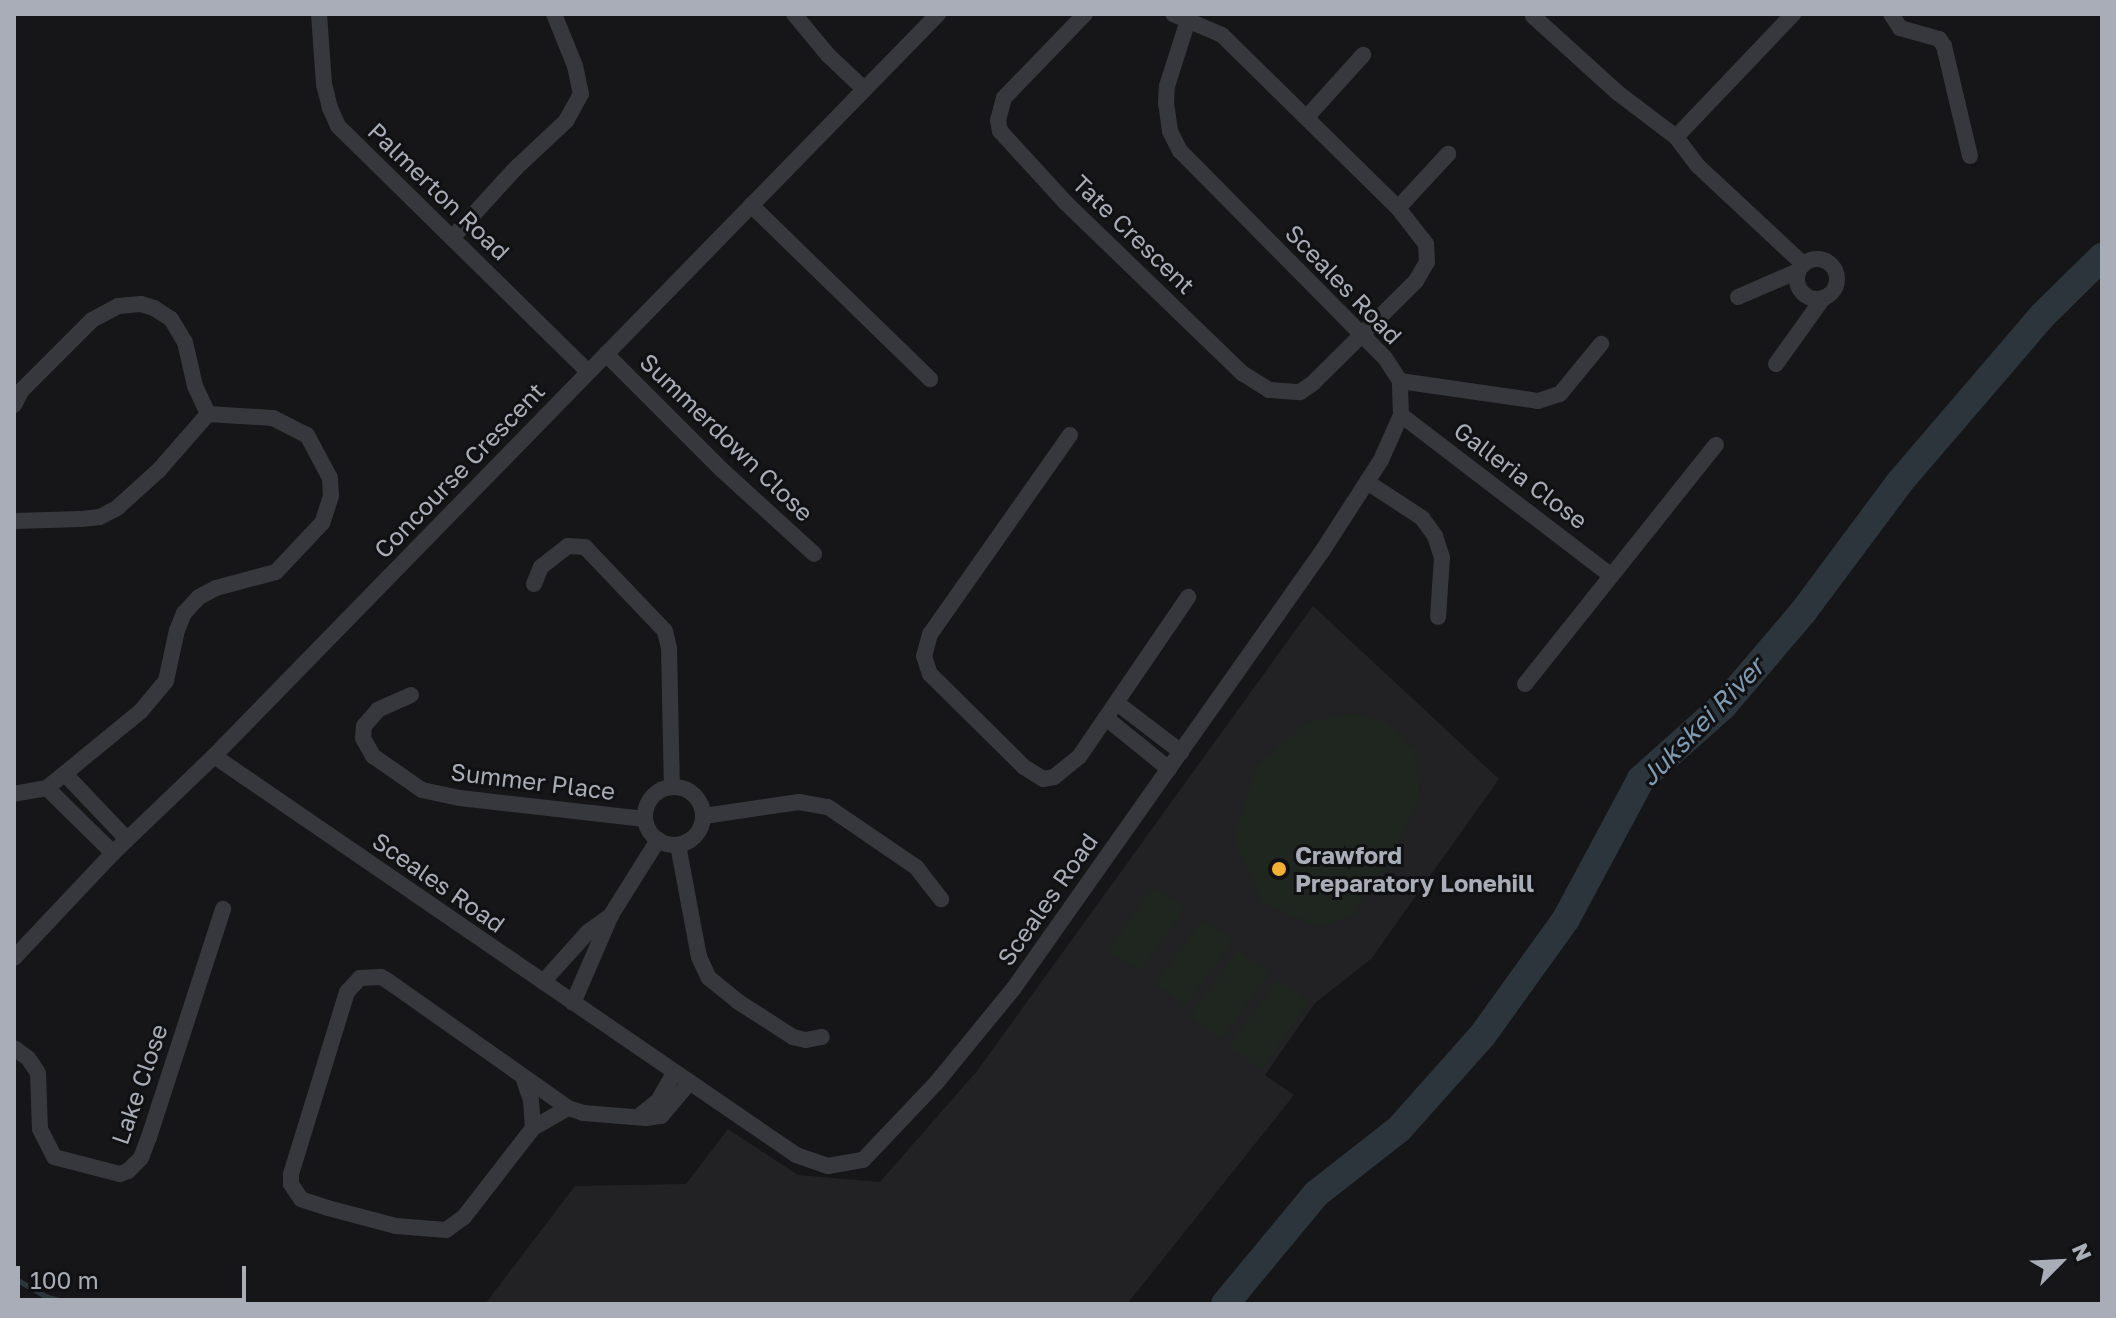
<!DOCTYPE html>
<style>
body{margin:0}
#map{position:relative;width:2116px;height:1318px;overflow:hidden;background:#161618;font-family:"Golos Text",sans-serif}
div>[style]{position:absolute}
.built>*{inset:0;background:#222225}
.green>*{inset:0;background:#1e261f}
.stream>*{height:5px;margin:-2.5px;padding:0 2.5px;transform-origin:2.5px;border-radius:2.5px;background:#2c353c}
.river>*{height:28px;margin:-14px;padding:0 14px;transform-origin:14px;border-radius:14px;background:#2c353c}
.minor>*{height:16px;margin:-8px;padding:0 8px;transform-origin:8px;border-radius:8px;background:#37383d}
.minor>.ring{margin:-8px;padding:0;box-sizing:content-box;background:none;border:16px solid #37383d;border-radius:50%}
.dots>*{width:22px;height:22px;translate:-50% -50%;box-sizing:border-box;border:4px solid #111113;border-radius:50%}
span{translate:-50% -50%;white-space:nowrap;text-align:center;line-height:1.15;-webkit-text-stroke:6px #111113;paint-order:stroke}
.street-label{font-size:24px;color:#a8adb8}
.poi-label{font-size:24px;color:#a8adb8;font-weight:700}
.left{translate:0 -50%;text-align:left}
.water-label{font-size:26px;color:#7f9bb3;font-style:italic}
.frame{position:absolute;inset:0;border:16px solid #a8adb8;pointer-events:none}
.north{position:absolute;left:2020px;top:1222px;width:80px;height:80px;-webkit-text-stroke:6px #111113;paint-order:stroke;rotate:66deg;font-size:22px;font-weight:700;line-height:32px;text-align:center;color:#a8adb8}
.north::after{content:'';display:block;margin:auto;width:28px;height:36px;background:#a8adb8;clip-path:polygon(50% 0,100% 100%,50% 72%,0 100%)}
.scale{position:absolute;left:16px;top:1266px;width:230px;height:36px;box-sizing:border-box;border:4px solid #a8adb8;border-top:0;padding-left:10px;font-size:24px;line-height:28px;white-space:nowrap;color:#a8adb8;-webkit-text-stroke:6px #111113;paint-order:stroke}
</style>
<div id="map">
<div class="built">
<i style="clip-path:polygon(1313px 606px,1499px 779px,1371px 959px,1315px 1003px,1265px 1075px,1294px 1095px,1127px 1304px,485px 1304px,575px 1186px,686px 1184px,728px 1129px,798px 1175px,880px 1182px,977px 1071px)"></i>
</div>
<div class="green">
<i style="clip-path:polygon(1351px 713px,1386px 722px,1415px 750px,1420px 798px,1386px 868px,1350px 917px,1317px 927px,1261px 901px,1234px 839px,1256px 766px,1305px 723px)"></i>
<i style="clip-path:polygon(1153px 887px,1185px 908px,1140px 971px,1108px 951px)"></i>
<i style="clip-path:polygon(1202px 920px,1233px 940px,1185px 1006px,1155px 984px)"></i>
<i style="clip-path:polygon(1238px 950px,1269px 973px,1221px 1039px,1190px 1016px)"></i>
<i style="clip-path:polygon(1278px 979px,1309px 1003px,1261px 1069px,1229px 1047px)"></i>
</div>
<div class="stream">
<i style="left:14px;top:1278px;width:36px;rotate:30deg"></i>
<i style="left:45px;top:1296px;width:27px;rotate:17deg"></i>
</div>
<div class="river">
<i style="left:1225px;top:1304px;width:143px;rotate:-50.4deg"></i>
<i style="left:1316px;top:1194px;width:105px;rotate:-38.1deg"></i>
<i style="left:1399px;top:1129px;width:125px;rotate:-48.3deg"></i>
<i style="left:1482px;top:1036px;width:144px;rotate:-54.3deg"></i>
<i style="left:1566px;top:919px;width:159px;rotate:-61.8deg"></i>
<i style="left:1641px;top:779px;width:110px;rotate:-41.7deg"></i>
<i style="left:1723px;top:706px;width:123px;rotate:-49.6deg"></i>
<i style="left:1803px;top:612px;width:161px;rotate:-53.3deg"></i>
<i style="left:1899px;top:483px;width:221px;rotate:-49.4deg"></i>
<i style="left:2043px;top:315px;width:83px;rotate:-44.5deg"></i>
</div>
<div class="minor">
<i style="left:319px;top:14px;width:70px;rotate:85.9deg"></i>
<i style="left:324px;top:84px;width:25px;rotate:76deg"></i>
<i style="left:330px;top:108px;width:20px;rotate:66deg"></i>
<i style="left:338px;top:126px;width:349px;rotate:44.5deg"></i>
<i style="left:794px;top:14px;width:53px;rotate:50.3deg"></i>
<i style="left:828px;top:55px;width:50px;rotate:43.4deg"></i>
<i style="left:1085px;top:14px;width:117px;rotate:134deg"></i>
<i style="left:1004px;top:98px;width:23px;rotate:105deg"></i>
<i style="left:998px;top:120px;width:11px;rotate:80deg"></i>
<i style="left:1000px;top:131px;width:98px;rotate:47.5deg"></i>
<i style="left:1066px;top:203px;width:245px;rotate:44deg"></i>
<i style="left:1242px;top:373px;width:32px;rotate:32deg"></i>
<i style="left:1269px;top:390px;width:31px;rotate:4deg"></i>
<i style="left:1300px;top:392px;width:14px;rotate:-34deg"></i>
<i style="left:1312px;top:384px;width:146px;rotate:-44.7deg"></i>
<i style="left:1416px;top:281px;width:22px;rotate:-60deg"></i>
<i style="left:1427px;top:262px;width:18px;rotate:-93deg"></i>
<i style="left:1426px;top:244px;width:46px;rotate:-127.9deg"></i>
<i style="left:1398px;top:208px;width:247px;rotate:-135.5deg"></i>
<i style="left:1222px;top:35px;width:53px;rotate:-156.8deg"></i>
<i style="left:1891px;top:14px;width:17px;rotate:57deg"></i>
<i style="left:1900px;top:28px;width:41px;rotate:15.8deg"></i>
<i style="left:1939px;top:39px;width:9px;rotate:54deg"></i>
<i style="left:1944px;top:46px;width:113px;rotate:76.7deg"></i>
<i style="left:1533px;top:16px;width:115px;rotate:42.2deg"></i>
<i style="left:1618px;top:93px;width:73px;rotate:37.2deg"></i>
<i style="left:1676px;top:137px;width:36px;rotate:53deg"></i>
<i style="left:1698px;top:166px;width:144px;rotate:43deg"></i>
<i style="left:1307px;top:117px;width:84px;rotate:-47.9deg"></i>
<i style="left:1676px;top:137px;width:170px;rotate:-46.4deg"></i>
<i style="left:751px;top:205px;width:250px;rotate:44.2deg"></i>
<i style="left:1398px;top:208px;width:74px;rotate:-47.2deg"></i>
<i style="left:452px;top:238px;width:95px;rotate:-47.6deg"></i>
<i style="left:516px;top:168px;width:69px;rotate:-43.2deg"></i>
<i style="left:566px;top:121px;width:31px;rotate:-61deg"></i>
<i style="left:581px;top:94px;width:29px;rotate:-102deg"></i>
<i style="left:575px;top:66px;width:56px;rotate:-112deg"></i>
<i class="ring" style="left:1797px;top:259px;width:24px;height:24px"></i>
<i style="left:1738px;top:297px;width:65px;rotate:-23.4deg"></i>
<i style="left:606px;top:354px;width:163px;rotate:45deg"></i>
<i style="left:721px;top:469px;width:126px;rotate:42.4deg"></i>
<i style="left:1776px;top:364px;width:82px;rotate:-54.4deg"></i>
<i style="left:1400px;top:381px;width:139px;rotate:8.2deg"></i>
<i style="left:1538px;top:401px;width:23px;rotate:-18deg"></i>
<i style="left:1560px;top:394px;width:65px;rotate:-50.6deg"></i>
<i style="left:14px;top:405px;width:17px;rotate:-62deg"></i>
<i style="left:22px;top:390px;width:99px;rotate:-45deg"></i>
<i style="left:92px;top:320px;width:30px;rotate:-28deg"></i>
<i style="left:118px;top:306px;width:23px;rotate:-5deg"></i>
<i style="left:141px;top:304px;width:14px;rotate:17deg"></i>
<i style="left:154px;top:308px;width:20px;rotate:33deg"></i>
<i style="left:171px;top:319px;width:27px;rotate:59deg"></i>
<i style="left:185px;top:342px;width:45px;rotate:77.2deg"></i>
<i style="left:195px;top:386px;width:31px;rotate:65deg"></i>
<i style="left:208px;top:414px;width:65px;rotate:3.5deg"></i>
<i style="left:273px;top:418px;width:38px;rotate:27deg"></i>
<i style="left:307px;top:435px;width:49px;rotate:61.9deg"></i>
<i style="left:330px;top:478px;width:18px;rotate:87deg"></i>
<i style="left:331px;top:496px;width:28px;rotate:108deg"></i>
<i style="left:322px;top:523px;width:67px;rotate:133.2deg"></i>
<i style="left:276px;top:572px;width:62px;rotate:165.1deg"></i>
<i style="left:216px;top:588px;width:19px;rotate:152deg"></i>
<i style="left:199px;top:597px;width:22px;rotate:133deg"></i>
<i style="left:184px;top:613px;width:18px;rotate:112deg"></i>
<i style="left:177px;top:630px;width:52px;rotate:102.2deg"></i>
<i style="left:166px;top:681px;width:39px;rotate:130deg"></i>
<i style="left:141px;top:711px;width:122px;rotate:140.7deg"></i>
<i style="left:47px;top:788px;width:34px;rotate:170deg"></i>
<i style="left:1401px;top:415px;width:262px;rotate:37.4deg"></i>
<i style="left:1070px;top:435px;width:243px;rotate:125.1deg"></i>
<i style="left:930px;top:634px;width:23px;rotate:105deg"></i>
<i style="left:924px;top:656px;width:19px;rotate:72deg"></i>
<i style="left:930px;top:674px;width:132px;rotate:44.7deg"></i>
<i style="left:1024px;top:767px;width:22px;rotate:32deg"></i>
<i style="left:1043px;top:779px;width:11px;rotate:-10deg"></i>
<i style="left:1054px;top:777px;width:32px;rotate:-39deg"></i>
<i style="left:1079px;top:757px;width:194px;rotate:-55.7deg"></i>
<i style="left:1367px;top:482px;width:66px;rotate:33.2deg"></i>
<i style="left:1422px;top:518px;width:22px;rotate:54deg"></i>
<i style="left:1435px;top:536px;width:22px;rotate:72deg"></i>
<i style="left:1442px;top:557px;width:60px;rotate:93.8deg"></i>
<i style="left:14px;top:521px;width:67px;rotate:-1.7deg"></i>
<i style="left:81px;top:519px;width:19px;rotate:-6deg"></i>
<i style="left:100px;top:517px;width:19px;rotate:-28deg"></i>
<i style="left:117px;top:508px;width:57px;rotate:-42.1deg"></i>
<i style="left:159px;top:470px;width:74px;rotate:-48.8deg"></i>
<i style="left:534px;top:584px;width:18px;rotate:-68deg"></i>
<i style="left:541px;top:567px;width:34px;rotate:-38deg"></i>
<i style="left:568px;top:546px;width:17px;rotate:3deg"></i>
<i style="left:585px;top:547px;width:116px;rotate:46.4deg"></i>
<i style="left:665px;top:631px;width:17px;rotate:77deg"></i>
<i style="left:669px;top:648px;width:138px;rotate:88.8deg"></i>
<i style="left:1525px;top:684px;width:306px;rotate:-51.4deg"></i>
<i style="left:411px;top:695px;width:36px;rotate:156deg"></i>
<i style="left:378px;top:710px;width:21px;rotate:131deg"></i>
<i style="left:364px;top:726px;width:12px;rotate:95deg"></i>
<i style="left:363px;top:738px;width:21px;rotate:61deg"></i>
<i style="left:373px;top:756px;width:60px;rotate:34.8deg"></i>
<i style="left:422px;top:790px;width:39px;rotate:12deg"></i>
<i style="left:460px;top:798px;width:186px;rotate:6.5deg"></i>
<i style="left:1117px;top:703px;width:81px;rotate:37.4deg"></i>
<i style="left:1106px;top:718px;width:81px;rotate:39deg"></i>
<i style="left:214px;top:756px;width:706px;rotate:34.43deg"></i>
<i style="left:796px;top:1155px;width:34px;rotate:19deg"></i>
<i style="left:828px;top:1166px;width:36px;rotate:-10deg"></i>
<i style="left:863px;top:1160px;width:108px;rotate:-46.5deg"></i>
<i style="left:937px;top:1082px;width:122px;rotate:-50.7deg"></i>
<i style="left:1014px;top:988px;width:536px;rotate:-54.8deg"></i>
<i style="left:1323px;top:550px;width:107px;rotate:-57.2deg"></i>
<i style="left:1381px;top:460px;width:49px;rotate:-66deg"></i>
<i style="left:1401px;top:415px;width:34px;rotate:-92deg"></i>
<i style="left:1400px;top:381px;width:27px;rotate:-123deg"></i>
<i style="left:1385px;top:358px;width:291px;rotate:-134.7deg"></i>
<i style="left:1180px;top:151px;width:22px;rotate:-117deg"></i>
<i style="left:1170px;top:131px;width:28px;rotate:-98deg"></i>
<i style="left:1166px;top:103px;width:17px;rotate:-87deg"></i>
<i style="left:1167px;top:86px;width:76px;rotate:-72.3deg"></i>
<i style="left:65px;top:774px;width:90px;rotate:46.4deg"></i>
<i class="ring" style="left:645px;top:787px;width:42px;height:42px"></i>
<i style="left:47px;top:788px;width:93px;rotate:44.6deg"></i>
<i style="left:704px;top:816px;width:96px;rotate:-8.4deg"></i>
<i style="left:799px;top:802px;width:29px;rotate:10deg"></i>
<i style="left:828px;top:807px;width:107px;rotate:34.3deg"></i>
<i style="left:916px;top:867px;width:41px;rotate:52deg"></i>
<i style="left:678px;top:845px;width:114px;rotate:79.4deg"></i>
<i style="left:699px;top:957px;width:23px;rotate:65deg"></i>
<i style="left:709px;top:978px;width:36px;rotate:39deg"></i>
<i style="left:737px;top:1001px;width:67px;rotate:32.7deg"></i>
<i style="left:793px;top:1037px;width:13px;rotate:13deg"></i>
<i style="left:806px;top:1040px;width:16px;rotate:-11deg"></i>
<i style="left:14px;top:958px;width:144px;rotate:-46.7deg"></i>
<i style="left:113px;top:853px;width:140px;rotate:-43.8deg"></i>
<i style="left:214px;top:756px;width:1037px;rotate:-45.7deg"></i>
<i style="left:543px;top:982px;width:67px;rotate:-48deg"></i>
<i style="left:588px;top:932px;width:29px;rotate:-36deg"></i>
<i style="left:573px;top:1003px;width:96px;rotate:-66.6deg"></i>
<i style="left:611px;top:915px;width:89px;rotate:-57.9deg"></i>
<i style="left:14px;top:1048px;width:17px;rotate:36deg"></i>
<i style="left:28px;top:1058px;width:18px;rotate:56deg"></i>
<i style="left:38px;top:1073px;width:56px;rotate:88deg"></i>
<i style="left:40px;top:1129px;width:31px;rotate:63deg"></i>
<i style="left:54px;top:1157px;width:68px;rotate:14.4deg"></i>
<i style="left:120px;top:1174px;width:9px;rotate:-21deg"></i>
<i style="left:128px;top:1171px;width:18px;rotate:-45deg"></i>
<i style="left:141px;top:1158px;width:22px;rotate:-69deg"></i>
<i style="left:149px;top:1137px;width:240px;rotate:-72deg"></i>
<i style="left:523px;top:1077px;width:24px;rotate:71deg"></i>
<i style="left:531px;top:1100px;width:28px;rotate:86deg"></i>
<i style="left:568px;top:1108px;width:40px;rotate:150.3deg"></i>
<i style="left:533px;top:1128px;width:113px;rotate:127.8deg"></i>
<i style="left:464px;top:1217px;width:22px;rotate:144deg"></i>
<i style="left:446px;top:1230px;width:50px;rotate:-175.4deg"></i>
<i style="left:396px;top:1226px;width:70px;rotate:-165.2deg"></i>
<i style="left:328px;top:1208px;width:28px;rotate:-162deg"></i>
<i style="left:301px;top:1199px;width:18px;rotate:-124deg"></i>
<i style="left:291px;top:1184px;width:10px;rotate:-90deg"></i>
<i style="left:291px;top:1174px;width:190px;rotate:-72.9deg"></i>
<i style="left:347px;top:992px;width:19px;rotate:-47deg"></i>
<i style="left:360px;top:978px;width:21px;rotate:-3deg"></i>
<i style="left:381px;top:977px;width:8px;rotate:30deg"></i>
<i style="left:388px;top:981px;width:220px;rotate:35.2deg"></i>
<i style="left:568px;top:1108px;width:16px;rotate:18deg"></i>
<i style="left:583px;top:1113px;width:63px;rotate:4.5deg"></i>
<i style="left:646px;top:1118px;width:15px;rotate:-8deg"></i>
<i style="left:661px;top:1116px;width:43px;rotate:-49.7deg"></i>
<i style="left:638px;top:1117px;width:26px;rotate:-39deg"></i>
<i style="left:658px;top:1101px;width:32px;rotate:-60deg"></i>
</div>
<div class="dots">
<i style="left:1279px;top:869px;background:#f2b134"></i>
</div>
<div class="street-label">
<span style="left:439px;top:191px;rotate:44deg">Palmerton Road</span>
<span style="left:1134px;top:234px;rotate:44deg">Tate Crescent</span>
<span style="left:1344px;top:284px;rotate:46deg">Sceales Road</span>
<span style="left:727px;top:437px;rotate:44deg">Summerdown Close</span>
<span style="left:459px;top:470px;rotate:-46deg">Concourse Crescent</span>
<span style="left:1521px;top:475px;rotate:37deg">Galleria Close</span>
<span style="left:533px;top:781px;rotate:7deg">Summer Place</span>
<span style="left:439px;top:882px;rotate:35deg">Sceales Road</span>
<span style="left:1047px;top:899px;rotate:-55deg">Sceales Road</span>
<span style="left:139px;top:1084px;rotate:-71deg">Lake Close</span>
</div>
<div class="poi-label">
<span class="left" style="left:1295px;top:869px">Crawford<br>Preparatory Lonehill</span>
</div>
<div class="water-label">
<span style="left:1702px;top:722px;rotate:-46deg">Jukskei River</span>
</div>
<div class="frame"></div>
<div class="north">N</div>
<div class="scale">100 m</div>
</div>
